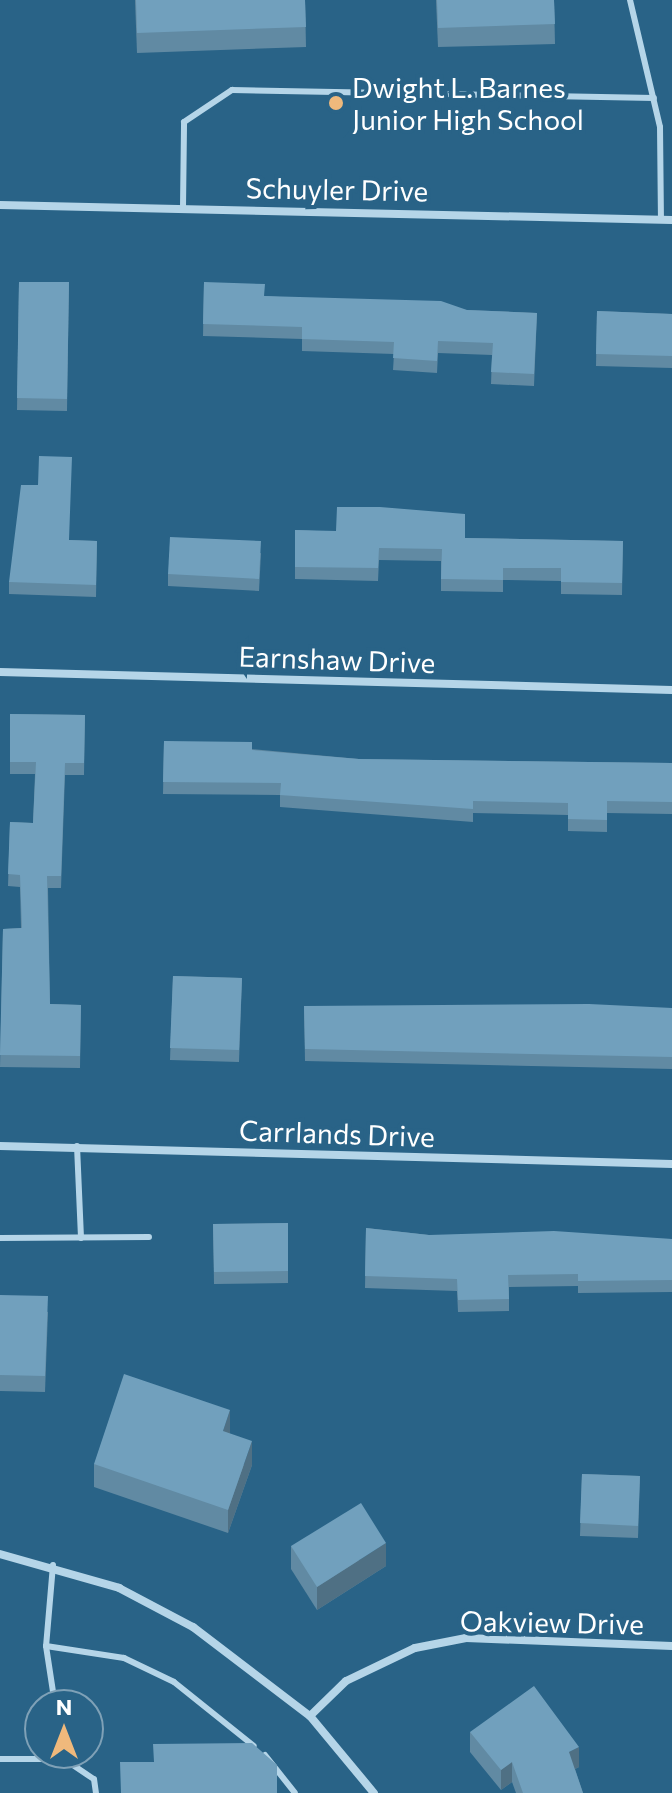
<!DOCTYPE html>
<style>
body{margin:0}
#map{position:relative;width:672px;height:1793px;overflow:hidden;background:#296387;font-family:Commissioner,sans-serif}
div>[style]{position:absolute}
.service>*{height:6px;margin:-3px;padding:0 3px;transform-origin:3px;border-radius:3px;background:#b5d5e8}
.minor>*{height:8px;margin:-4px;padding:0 4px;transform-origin:4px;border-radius:4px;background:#b5d5e8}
.wall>*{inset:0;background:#618aa3}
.shaded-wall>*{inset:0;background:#4f7084}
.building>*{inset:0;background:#71a0bd}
.dots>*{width:22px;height:22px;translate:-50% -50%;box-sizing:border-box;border:4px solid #296387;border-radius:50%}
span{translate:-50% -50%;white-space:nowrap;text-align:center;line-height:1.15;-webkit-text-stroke:8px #296387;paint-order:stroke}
.poi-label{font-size:28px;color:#fff}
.left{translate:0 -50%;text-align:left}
.street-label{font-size:28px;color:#fff}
.north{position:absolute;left:24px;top:1689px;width:80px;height:80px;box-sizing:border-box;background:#296387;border:2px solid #7fa1b7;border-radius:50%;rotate:0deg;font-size:22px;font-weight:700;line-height:32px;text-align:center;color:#fff}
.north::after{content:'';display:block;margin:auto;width:28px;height:36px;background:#efb97c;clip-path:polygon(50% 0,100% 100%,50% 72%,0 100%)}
</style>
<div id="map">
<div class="service">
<i style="left:630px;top:0;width:130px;rotate:76.7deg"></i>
<i style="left:660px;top:127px;width:92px;rotate:89.4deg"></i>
<i style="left:183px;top:208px;width:86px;rotate:-89.3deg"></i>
<i style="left:184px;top:122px;width:58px;rotate:-33.7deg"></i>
<i style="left:232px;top:90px;width:422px;rotate:1.1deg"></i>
<i style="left:77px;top:1146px;width:92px;rotate:87.5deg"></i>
<i style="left:0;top:1238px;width:149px;rotate:-0.4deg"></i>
<i style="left:53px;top:1565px;width:81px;rotate:94.9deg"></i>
<i style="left:46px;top:1646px;width:60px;rotate:81.3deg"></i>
<i style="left:46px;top:1646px;width:79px;rotate:8.7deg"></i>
<i style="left:124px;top:1658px;width:55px;rotate:25.6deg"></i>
<i style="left:174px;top:1682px;width:102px;rotate:38.7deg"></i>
<i style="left:265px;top:1755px;width:48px;rotate:51.7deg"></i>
<i style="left:0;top:1759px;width:64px"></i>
<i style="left:64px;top:1759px;width:36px;rotate:34deg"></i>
<i style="left:94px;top:1779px;width:14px;rotate:82deg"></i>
</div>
<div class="minor">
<i style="left:0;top:205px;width:672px;rotate:1.28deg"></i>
<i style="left:0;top:672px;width:672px;rotate:1.53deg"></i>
<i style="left:0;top:1146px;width:672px;rotate:1.53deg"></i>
<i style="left:0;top:1554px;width:124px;rotate:15.9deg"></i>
<i style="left:119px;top:1588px;width:84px;rotate:27.8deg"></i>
<i style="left:193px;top:1627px;width:147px;rotate:37.3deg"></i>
<i style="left:310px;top:1716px;width:100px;rotate:50.3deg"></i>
<i style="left:310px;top:1716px;width:50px;rotate:-44.2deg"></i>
<i style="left:346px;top:1681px;width:76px;rotate:-25.6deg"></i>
<i style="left:415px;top:1648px;width:52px;rotate:-11.1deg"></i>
<i style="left:466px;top:1638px;width:206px;rotate:2.2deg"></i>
</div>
<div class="wall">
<i style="clip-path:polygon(135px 0,305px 0,306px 47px,137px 53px)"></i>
<i style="clip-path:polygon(436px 0,554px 0,555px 44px,438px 47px)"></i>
<i style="clip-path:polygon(19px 282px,69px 282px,67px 411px,17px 410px)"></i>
<i style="clip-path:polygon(204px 282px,265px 296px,467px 310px,537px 313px,534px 386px,491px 384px,492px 355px,438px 353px,437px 373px,393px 370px,394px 354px,302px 351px,302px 339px,203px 336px)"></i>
<i style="clip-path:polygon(597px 311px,672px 314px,672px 368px,596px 366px)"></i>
<i style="clip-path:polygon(295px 530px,465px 538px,623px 541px,622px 595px,561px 594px,561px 581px,503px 580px,503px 592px,441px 591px,441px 561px,379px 560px,378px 581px,295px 579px)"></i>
<i style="clip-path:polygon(70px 540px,97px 541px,96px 597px,9px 594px,9px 582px)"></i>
<i style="clip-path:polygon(261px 553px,259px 591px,168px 586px,168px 574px)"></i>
<i style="clip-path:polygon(10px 714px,85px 715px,84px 775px,65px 775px,61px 888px,48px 888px,50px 1004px,81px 1005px,80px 1068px,0 1067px,3px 929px,21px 928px,20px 887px,8px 886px,10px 822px,33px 823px,35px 774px,10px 774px)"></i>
<i style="clip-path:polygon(164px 741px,359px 759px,672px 763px,672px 814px,607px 813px,607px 832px,568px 831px,568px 815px,473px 813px,473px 822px,280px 807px,280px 795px,163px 794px)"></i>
<i style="clip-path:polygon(173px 976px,242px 978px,239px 1062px,170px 1060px)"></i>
<i style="clip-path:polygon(304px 1006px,672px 1008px,672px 1069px,305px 1061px)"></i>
<i style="clip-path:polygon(288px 1223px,288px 1283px,214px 1284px,213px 1224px)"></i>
<i style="clip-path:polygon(366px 1228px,429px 1235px,672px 1239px,672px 1292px,578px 1293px,578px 1286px,509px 1287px,509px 1311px,458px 1312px,457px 1291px,365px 1288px)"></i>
<i style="clip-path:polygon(0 1295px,48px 1312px,45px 1392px,0 1391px)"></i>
<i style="clip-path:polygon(94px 1464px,252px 1465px,228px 1533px,94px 1487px)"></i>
<i style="clip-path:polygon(582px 1474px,640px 1476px,638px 1538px,580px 1536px)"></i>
<i style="clip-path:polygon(291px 1546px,386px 1566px,317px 1610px,291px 1569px)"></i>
<i style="clip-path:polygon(470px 1732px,579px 1767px,575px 1769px,583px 1793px,516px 1793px,512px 1782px,501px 1790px,470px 1752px)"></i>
</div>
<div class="shaded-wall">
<i style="clip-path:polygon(230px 1410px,230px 1433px,223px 1455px,223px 1431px)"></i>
<i style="clip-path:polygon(252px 1441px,252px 1465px,228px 1533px,228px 1510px)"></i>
<i style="clip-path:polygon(386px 1543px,386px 1566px,317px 1610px,317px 1587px)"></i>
<i style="clip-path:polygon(579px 1747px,579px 1767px,569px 1772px,569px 1752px)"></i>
<i style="clip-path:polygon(512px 1762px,512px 1782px,501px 1790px,501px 1770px)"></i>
</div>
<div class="building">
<i style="clip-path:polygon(136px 0,305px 0,306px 27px,137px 33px)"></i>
<i style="clip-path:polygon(437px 0,554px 0,555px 24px,438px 28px)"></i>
<i style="clip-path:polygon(19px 282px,69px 282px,67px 399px,17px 398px)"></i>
<i style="clip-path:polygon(204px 282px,265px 284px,264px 296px,441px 301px,467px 310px,537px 313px,534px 374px,491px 372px,493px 343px,438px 341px,437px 361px,393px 358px,394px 342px,302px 339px,302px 327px,203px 324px)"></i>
<i style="clip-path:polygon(597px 311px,672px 314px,672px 356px,596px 354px)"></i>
<i style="clip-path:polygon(39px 456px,72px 457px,69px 540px,97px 541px,96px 585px,9px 582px,21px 485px,38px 485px)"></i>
<i style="clip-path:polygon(337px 507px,380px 507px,465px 514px,465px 538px,623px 541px,622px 583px,561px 582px,561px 568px,503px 568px,503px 580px,441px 579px,442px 549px,379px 548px,378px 568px,295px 567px,295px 530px,336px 531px)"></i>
<i style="clip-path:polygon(170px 537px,261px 541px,259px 579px,168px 574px)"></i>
<i style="clip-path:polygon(10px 714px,85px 715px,84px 763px,65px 763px,61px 876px,47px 876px,50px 1004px,81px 1005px,80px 1056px,0 1055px,3px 929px,22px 928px,20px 875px,8px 874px,10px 822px,33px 823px,36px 762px,10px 762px)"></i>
<i style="clip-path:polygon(164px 741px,252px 742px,252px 750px,359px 759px,672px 763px,672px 802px,607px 801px,607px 820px,568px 819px,568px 803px,473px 801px,473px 809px,280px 795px,281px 783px,163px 782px)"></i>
<i style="clip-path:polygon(173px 976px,242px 978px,239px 1050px,170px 1048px)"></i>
<i style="clip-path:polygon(589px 1004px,672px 1008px,672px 1057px,305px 1049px,304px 1006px)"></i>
<i style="clip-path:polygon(288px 1223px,288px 1271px,214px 1272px,213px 1224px)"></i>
<i style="clip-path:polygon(366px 1228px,429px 1235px,554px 1231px,672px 1239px,672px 1280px,578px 1281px,578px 1274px,508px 1275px,509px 1299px,458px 1300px,457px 1279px,365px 1276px)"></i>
<i style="clip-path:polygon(0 1295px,48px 1296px,45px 1376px,0 1375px)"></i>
<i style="clip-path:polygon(124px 1374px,230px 1410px,223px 1431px,252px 1441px,228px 1510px,94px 1464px)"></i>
<i style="clip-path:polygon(582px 1474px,640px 1476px,638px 1526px,580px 1523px)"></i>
<i style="clip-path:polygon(361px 1503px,386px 1543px,317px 1587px,291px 1546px)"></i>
<i style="clip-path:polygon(534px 1686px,579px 1747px,569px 1752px,583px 1793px,523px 1793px,512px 1762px,501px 1770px,470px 1732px)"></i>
<i style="clip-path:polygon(252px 1743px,277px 1765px,277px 1793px,121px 1793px,120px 1762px,154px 1762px,153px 1744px)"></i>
</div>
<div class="dots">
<i style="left:336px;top:103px;background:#efb97c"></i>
</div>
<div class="poi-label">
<span class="left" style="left:352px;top:103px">Dwight L. Barnes<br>Junior High School</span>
</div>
<div class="street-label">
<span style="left:337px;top:189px;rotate:1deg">Schuyler Drive</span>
<span style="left:337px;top:659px;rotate:2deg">Earnshaw Drive</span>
<span style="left:337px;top:1133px;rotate:2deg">Carrlands Drive</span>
<span style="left:552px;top:1622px;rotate:1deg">Oakview Drive</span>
</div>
<div class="north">N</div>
</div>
